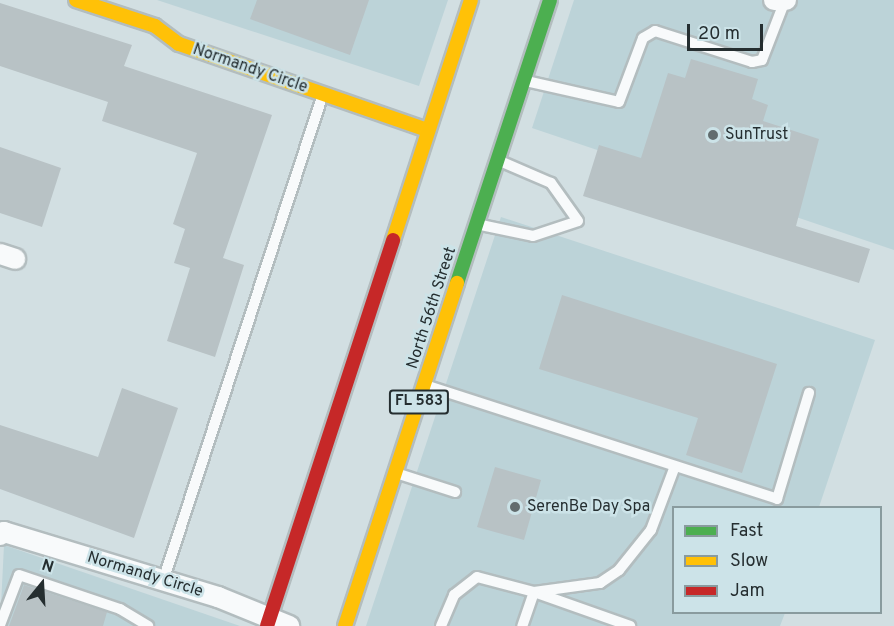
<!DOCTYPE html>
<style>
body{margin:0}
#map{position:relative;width:894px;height:626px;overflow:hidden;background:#d2dfe2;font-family:Overpass,sans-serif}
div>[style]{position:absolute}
.built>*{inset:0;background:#bcd3d8}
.building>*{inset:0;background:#b8c2c5}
.roads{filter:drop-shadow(2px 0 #b3bdbf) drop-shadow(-2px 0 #b3bdbf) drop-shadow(0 2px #b3bdbf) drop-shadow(0 -2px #b3bdbf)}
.lane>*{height:10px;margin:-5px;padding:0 5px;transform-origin:5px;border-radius:5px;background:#f8fafb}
.street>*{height:20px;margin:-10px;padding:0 10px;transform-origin:10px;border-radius:10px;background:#f8fafb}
.fast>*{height:14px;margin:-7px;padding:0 7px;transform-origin:7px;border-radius:7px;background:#4caf50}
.slow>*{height:14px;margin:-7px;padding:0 7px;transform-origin:7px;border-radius:7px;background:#ffc107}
.jam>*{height:14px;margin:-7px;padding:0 7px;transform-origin:7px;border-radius:7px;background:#c62828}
.dots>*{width:16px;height:16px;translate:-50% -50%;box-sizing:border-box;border:3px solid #cce3e8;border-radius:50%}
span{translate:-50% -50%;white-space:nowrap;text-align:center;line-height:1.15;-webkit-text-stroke:5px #cce3e8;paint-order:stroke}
.shield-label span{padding:2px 4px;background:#cce3e8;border:2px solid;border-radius:4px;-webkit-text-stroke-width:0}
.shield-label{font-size:15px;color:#252e30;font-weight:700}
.street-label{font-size:16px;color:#252e30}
.poi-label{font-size:16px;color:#252e30}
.left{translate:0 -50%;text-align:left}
.legend{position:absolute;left:672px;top:506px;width:210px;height:108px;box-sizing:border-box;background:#cce3e8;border:2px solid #899b9e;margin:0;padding:8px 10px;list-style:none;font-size:18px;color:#252e30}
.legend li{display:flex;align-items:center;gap:12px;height:30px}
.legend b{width:30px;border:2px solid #899b9e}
.north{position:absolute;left:12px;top:554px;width:60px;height:60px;-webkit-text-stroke:4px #cce3e8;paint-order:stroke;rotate:18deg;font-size:16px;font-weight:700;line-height:24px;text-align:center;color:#252e30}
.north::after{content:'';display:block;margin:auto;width:21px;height:27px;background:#252e30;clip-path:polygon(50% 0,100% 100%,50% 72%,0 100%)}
.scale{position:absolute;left:687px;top:24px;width:76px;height:27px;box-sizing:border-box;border:3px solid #252e30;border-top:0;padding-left:8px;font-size:18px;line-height:21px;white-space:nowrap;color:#252e30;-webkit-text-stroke:4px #cce3e8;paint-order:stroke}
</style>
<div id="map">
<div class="built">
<i style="clip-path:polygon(157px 0,448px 0,419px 86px)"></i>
<i style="clip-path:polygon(574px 0,894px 0,894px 250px,532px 128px)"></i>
<i style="clip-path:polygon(501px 217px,875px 340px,819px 507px,674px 508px,674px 612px,785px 613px,780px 626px,366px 626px)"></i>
<i style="clip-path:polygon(4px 545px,240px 626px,0 626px)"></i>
</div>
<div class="building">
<i style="clip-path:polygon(257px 0,369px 0,350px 55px,250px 19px)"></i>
<i style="clip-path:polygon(0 3px,132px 45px,124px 66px,272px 115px,223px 258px,244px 265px,215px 357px,167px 341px,190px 268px,174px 263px,185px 229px,173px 224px,197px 153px,102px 121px,108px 102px,0 66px)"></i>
<i style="clip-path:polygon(691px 59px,758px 79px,752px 99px,768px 105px,763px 121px,819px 139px,796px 226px,870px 249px,859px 283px,583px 196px,599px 145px,641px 158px,668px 73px,685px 78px)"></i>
<i style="clip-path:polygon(0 147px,61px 168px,42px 227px,0 213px)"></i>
<i style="clip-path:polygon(562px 295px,777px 364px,742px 473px,686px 455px,698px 418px,539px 369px)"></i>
<i style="clip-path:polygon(122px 388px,178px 408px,134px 538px,0 489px,0 425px,98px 457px)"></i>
<i style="clip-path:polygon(495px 467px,541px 480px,524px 540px,477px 527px)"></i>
<i style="clip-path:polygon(24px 585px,107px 612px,103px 626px,9px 626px)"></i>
</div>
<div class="roads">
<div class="lane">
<i style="left:526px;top:81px;width:95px;rotate:12.7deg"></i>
<i style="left:619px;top:102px;width:68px;rotate:-69.4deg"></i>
<i style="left:643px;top:38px;width:14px;rotate:-30deg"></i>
<i style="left:655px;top:31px;width:102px;rotate:17.7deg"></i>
<i style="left:752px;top:62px;width:10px;rotate:-11deg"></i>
<i style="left:762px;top:60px;width:61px;rotate:-68.9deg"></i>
<i style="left:481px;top:225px;width:53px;rotate:11.9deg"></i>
<i style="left:533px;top:236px;width:47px;rotate:-18.4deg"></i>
<i style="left:578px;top:221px;width:47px;rotate:-125.4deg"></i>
<i style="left:551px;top:183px;width:56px;rotate:-156.7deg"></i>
<i style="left:428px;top:386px;width:367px;rotate:17.9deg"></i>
<i style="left:777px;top:499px;width:111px;rotate:-73.2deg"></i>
<i style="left:399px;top:474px;width:59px;rotate:17.8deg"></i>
<i style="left:163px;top:581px;width:513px;rotate:-71.81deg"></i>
<i style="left:534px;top:592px;width:67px;rotate:-7.8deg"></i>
<i style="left:600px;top:583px;width:23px;rotate:-34deg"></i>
<i style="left:619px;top:570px;width:51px;rotate:-51.3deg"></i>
<i style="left:651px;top:530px;width:68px;rotate:-69.4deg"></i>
<i style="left:537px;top:593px;width:99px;rotate:19.5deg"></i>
<i style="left:0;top:625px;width:53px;rotate:-69.2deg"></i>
<i style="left:19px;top:575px;width:107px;rotate:18.6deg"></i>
<i style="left:120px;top:609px;width:33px;rotate:31deg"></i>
<i style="left:441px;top:626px;width:34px;rotate:-67deg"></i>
<i style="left:454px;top:595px;width:29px;rotate:-38deg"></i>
<i style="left:477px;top:577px;width:59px;rotate:14.7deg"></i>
<i style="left:534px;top:592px;width:36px;rotate:109deg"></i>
</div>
<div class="street">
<i style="left:774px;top:0;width:12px"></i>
<i style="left:0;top:254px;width:16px;rotate:18deg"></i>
<i style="left:0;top:535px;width:5px;rotate:-37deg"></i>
<i style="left:4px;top:532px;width:224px;rotate:16.9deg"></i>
<i style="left:218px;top:597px;width:77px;rotate:22.2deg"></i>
</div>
<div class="fast">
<i style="left:457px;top:283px;width:298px;rotate:-71.8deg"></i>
</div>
<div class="slow">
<i style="left:76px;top:0;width:83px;rotate:18.2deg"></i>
<i style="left:155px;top:26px;width:30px;rotate:37deg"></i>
<i style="left:179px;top:44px;width:263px;rotate:19.1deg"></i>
<i style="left:393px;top:240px;width:252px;rotate:-72deg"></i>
<i style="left:345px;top:626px;width:361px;rotate:-71.9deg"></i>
</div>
<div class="jam">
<i style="left:267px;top:626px;width:406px;rotate:-71.9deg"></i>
</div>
</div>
<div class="dots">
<i style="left:713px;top:135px;background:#626c6e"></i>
<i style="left:515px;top:507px;background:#626c6e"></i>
</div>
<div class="shield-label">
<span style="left:419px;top:402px">FL 583</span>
</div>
<div class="street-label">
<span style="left:250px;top:69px;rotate:19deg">Normandy Circle</span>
<span style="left:432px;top:308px;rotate:-72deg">North 56th Street</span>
<span style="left:145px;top:575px;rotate:17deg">Normandy Circle</span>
</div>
<div class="poi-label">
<span class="left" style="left:725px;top:135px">SunTrust</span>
<span class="left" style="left:527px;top:507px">SerenBe Day Spa</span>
</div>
<ul class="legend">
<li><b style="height:8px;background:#4caf50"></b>Fast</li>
<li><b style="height:8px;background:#ffc107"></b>Slow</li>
<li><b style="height:8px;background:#c62828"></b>Jam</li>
</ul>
<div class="north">N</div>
<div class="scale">20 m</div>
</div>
